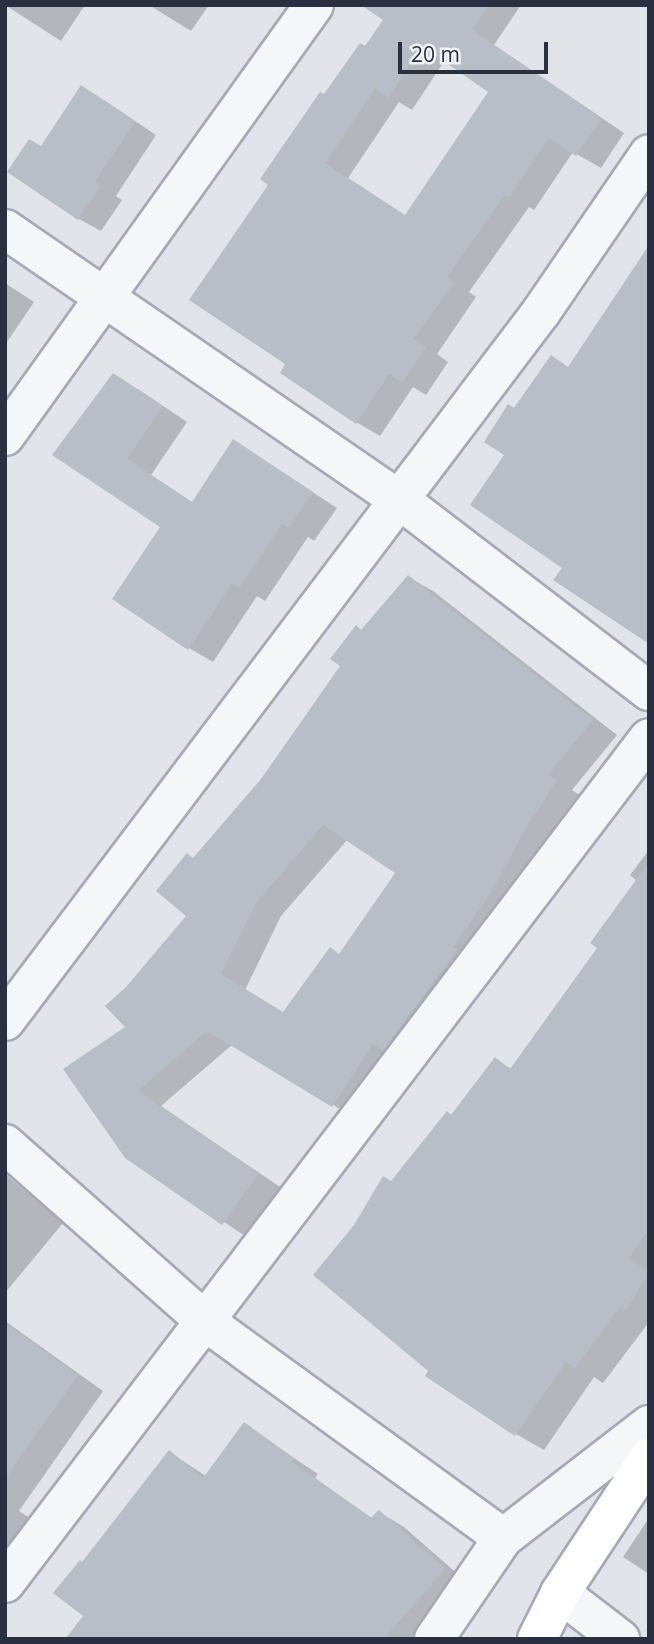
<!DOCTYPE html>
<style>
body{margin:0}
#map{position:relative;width:654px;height:1644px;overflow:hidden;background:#e2e4ea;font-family:"Open Sans",sans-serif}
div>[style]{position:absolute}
.shadow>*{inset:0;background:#0003}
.building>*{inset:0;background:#b9bdc7}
.roads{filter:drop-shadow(2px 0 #a7aab4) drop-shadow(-2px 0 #a7aab4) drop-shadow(0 2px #a7aab4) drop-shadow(0 -2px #a7aab4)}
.street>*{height:38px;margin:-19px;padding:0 19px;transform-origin:19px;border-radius:19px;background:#f5f6f8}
.secondary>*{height:38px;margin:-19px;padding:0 19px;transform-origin:19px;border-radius:19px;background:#fff}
span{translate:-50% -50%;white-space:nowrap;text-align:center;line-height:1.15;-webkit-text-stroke:5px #f2f3f7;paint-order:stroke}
.frame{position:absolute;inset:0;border:7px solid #2a3042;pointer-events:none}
.scale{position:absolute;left:398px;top:42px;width:150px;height:32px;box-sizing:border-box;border:4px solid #2a3042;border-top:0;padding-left:9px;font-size:21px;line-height:24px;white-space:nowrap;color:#2a3042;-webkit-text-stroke:5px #f2f3f7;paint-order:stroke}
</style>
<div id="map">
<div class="shadow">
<i style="clip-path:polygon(5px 5px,85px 5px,61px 41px)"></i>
<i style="clip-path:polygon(149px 5px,209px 5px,191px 31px)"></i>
<i style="clip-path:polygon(evenodd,395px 5px,521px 5px,494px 45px,624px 133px,601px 168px,573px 152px,534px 210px,529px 207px,469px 292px,476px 297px,437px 354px,448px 362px,426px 395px,413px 387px,380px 436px,356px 422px,288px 364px,271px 185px,324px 96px,366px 48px,395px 5px,445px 60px,491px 91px,407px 217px,348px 178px,399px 102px,412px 110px,445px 60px)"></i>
<i style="clip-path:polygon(104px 100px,156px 135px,116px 196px,122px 200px,101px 231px,79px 219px,42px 148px)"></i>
<i style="clip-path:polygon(5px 283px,34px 302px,5px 345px)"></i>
<i style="clip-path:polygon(138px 389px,187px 422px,151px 475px,193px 503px,234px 441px,337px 508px,314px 541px,308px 537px,265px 601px,257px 596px,213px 662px,189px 648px,163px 526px,55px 455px)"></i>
<i style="clip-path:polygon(evenodd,408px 577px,433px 591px,617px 735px,572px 790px,581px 796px,358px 1120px,233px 1044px,161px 1106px,283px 1189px,248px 1238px,127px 1157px,127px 988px,189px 916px,194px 859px,262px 780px,342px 666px,362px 631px,408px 577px,348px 839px,398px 873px,340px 955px,284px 1014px,245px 990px,281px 916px,348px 839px)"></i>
<i style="clip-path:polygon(649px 850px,649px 1322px,603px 1383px,594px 1377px,544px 1450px,516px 1434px,430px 1371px,391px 1182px,452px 1116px,496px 1060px,512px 1069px,599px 947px,637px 881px,630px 875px)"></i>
<i style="clip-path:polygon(5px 1174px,63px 1223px,5px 1293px)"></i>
<i style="clip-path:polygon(5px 1321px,103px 1391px,19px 1511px,39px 1524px,5px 1571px)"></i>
<i style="clip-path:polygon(244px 1425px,318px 1474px,315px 1478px,373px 1519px,379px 1512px,404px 1527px,469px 1584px,422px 1639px,67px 1639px,86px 1616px,83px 1564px,169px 1452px,206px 1476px)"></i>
<i style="clip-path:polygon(649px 1518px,649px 1574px,623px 1557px)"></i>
</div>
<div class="building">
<i style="clip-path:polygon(evenodd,361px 5px,489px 5px,472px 30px,602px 118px,576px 156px,549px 138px,509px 198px,505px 195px,447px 277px,454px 282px,414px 339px,426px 347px,402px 383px,389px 374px,356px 424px,280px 373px,285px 364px,189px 300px,268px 185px,260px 179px,320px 92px,324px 94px,360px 43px,365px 46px,383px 20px,361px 5px,422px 46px,488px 92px,405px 215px,325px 163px,375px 89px,388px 98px,422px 46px)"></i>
<i style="clip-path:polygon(81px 85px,135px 121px,95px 182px,101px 186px,78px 220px,7px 172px,29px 139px,41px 146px)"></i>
<i style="clip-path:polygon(649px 245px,649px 644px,553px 580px,562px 568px,470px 505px,504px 455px,484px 442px,508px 404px,514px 408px,551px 355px,568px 367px)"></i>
<i style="clip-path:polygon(113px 373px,163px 406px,127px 459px,192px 502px,233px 439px,313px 492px,289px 528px,282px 524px,239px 588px,232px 583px,188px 650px,112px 599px,160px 527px,52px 455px)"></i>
<i style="clip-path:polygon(evenodd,408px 575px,593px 720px,548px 775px,557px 780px,525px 830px,492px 891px,453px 947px,457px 950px,383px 1051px,373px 1044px,332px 1107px,207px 1031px,138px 1091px,259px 1173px,222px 1225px,125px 1158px,63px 1069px,125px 1027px,105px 1006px,126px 987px,186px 916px,156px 891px,187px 853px,193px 858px,261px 779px,340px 666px,330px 659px,356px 625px,361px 630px,408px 575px,323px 825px,395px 873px,339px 954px,330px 947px,283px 1012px,221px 974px,257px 902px,323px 825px)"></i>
<i style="clip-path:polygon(649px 862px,649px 1229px,629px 1258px,649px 1272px,626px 1311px,620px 1307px,575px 1368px,566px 1362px,515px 1436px,425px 1376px,428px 1371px,313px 1275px,354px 1225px,383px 1176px,391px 1181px,447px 1111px,451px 1115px,495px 1057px,510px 1069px,597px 948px,590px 943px)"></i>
<i style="clip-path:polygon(5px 1323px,78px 1375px,5px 1479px)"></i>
<i style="clip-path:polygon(244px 1422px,294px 1458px,292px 1462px,371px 1518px,379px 1510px,445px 1569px,384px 1639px,65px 1639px,83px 1616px,53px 1593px,80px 1560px,82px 1562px,169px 1450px,203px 1478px)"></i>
</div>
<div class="roads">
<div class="street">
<i style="left:5px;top:229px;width:479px;rotate:34.5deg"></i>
<i style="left:400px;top:500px;width:314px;rotate:37.5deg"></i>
<i style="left:5px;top:436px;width:530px;rotate:-54.36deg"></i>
<i style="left:5px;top:1021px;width:889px;rotate:-52.91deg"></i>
<i style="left:541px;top:312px;width:191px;rotate:-55.6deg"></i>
<i style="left:5px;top:1144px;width:268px;rotate:41.5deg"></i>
<i style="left:206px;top:1322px;width:367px;rotate:36deg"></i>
<i style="left:5px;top:1583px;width:1062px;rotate:-52.69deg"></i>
<i style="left:560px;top:1593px;width:76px;rotate:37.5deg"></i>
<i style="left:434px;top:1639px;width:122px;rotate:-55.7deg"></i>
<i style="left:503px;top:1538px;width:185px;rotate:-37.7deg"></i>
</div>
<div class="secondary">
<i style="left:537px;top:1639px;width:51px;rotate:-63.4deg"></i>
<i style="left:560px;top:1593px;width:162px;rotate:-56.6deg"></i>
</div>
</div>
<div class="frame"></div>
<div class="scale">20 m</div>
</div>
